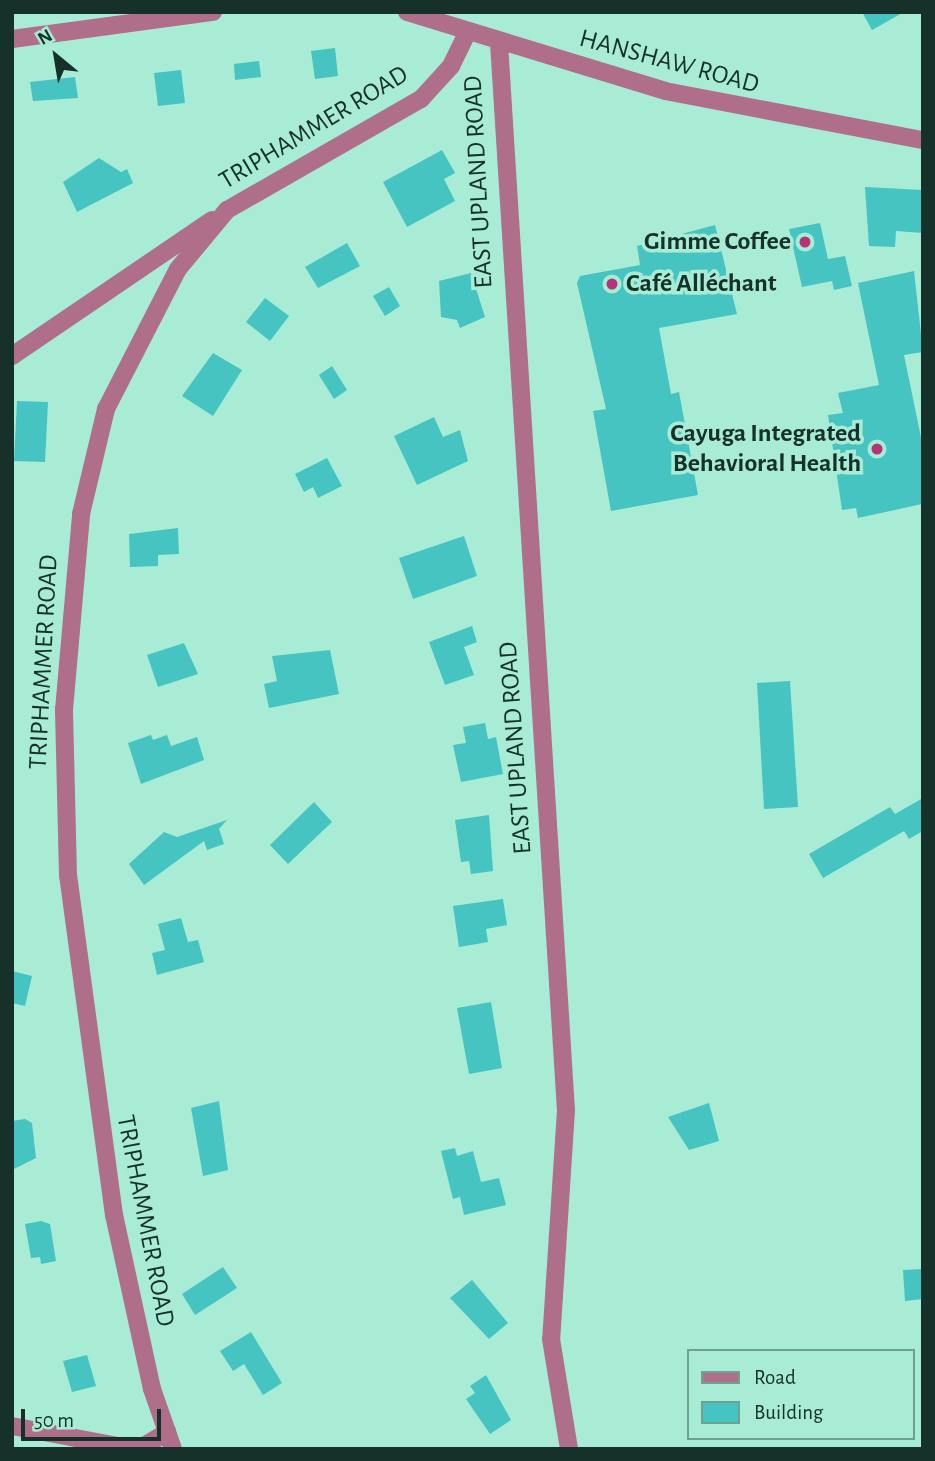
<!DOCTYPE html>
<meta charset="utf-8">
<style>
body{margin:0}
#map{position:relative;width:935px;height:1461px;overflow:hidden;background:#a8ecd6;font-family:"Alegreya Sans",sans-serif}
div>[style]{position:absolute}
.building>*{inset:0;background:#45c4c1}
.minor>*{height:18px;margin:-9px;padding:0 9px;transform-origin:9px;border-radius:9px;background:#af6f8a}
.dots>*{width:19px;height:19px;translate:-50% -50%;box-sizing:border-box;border:4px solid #a8ecd6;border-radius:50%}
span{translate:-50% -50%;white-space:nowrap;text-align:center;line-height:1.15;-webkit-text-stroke:7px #a8ecd6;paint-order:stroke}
.street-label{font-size:26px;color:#163129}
.poi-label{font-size:26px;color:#163129;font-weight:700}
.right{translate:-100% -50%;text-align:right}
.left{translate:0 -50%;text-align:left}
.frame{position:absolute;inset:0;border:14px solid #163129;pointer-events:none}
.legend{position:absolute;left:687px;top:1349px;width:228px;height:91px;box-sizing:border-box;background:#a8ecd6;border:2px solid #6ea191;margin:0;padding:9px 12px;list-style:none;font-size:21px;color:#163129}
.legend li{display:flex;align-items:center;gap:14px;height:35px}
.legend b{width:35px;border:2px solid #6ea191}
.north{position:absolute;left:21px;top:21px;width:70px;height:70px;-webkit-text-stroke:5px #a8ecd6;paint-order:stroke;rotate:330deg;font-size:19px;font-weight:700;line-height:28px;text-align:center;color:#163129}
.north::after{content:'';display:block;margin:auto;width:24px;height:32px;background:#163129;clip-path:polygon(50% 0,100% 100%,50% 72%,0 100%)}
.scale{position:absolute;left:21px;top:1409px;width:140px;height:32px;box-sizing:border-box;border:4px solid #163129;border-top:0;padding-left:9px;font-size:21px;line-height:24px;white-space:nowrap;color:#163129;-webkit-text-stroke:5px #a8ecd6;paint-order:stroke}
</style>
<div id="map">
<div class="building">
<i style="clip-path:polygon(862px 12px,904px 12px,872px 30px)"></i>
<i style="clip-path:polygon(335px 48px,338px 76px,315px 79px,311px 51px)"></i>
<i style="clip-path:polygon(259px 61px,261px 77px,235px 80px,234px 64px)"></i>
<i style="clip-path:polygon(181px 70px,185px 103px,158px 106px,154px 73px)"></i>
<i style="clip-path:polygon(75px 77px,78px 98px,33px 101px,30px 82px)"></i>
<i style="clip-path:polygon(442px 150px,455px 173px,444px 179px,455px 201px,407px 227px,383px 182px)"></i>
<i style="clip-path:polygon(99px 158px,121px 172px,127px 169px,133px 183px,77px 212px,63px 182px)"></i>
<i style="clip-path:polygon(865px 187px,923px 190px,923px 233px,896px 231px,895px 247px,869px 246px)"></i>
<i style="clip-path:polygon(820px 223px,828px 259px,845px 256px,852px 286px,834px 290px,832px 281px,802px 287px,789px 229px)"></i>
<i style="clip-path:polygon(715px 225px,737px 314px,659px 328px,671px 394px,679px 392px,698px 495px,611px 511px,593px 411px,606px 409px,577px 283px,580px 276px,640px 265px,637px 246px)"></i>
<i style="clip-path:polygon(347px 243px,360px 266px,318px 288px,305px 267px)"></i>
<i style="clip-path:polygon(914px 271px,923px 352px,904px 355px,923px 447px,922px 504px,858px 518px,856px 508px,842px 510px,828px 415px,843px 413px,838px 393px,879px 385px,858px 283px)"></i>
<i style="clip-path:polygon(471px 273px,485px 317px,460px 328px,457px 320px,441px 317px,439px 281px)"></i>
<i style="clip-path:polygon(389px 287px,400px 306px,385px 316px,373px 296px)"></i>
<i style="clip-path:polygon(265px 298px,289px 316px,270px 341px,246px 322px)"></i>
<i style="clip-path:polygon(213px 353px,242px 370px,213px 416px,182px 396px)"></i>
<i style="clip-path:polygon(332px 366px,347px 390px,334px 399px,319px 375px)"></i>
<i style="clip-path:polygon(17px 401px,48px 402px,45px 462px,14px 461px)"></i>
<i style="clip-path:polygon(434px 417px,443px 437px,460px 430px,468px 461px,417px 485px,394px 436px)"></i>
<i style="clip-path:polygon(327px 458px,342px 486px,318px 498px,313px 487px,304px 492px,295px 474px)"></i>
<i style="clip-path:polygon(178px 528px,179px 554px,158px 555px,158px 566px,130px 567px,129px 534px)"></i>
<i style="clip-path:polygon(464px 536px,477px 576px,413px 599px,399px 558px)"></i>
<i style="clip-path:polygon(472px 626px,477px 642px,464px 647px,474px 675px,445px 685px,429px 642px)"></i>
<i style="clip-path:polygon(184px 643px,198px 674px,158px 687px,147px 655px)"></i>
<i style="clip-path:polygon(330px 650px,339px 694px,269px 708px,264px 684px,277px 681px,272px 656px)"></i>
<i style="clip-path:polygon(790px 681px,798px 807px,764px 809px,757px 683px)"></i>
<i style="clip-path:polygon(485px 723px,488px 739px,496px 737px,503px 774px,461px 782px,453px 745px,466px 743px,463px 727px)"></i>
<i style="clip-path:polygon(151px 735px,153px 740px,167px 735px,171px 746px,197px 737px,204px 760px,141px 784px,128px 743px)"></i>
<i style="clip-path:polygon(923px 798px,923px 831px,909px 839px,904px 831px,823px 878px,809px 854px,890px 807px,895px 814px)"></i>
<i style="clip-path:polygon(314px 802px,332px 822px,288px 864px,270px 845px)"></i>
<i style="clip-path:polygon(489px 815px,493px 871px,471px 874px,469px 861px,461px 862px,455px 820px)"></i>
<i style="clip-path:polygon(227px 820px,219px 829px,224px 844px,207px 850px,204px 841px,144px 885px,129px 864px,164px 832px,177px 837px)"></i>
<i style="clip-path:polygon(503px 899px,507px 925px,486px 929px,488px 942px,459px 947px,453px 906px)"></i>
<i style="clip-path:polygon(181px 918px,188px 942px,198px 940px,204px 962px,157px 975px,152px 953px,165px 950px,158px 924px)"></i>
<i style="clip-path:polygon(12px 971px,32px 976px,25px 1006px,12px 1003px)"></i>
<i style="clip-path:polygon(491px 1002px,502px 1068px,469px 1074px,457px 1008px)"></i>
<i style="clip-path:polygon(219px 1101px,228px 1170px,203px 1176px,191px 1108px)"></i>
<i style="clip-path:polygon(709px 1103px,719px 1141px,689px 1150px,668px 1117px)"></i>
<i style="clip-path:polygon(25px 1119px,32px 1123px,36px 1158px,14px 1169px,12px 1121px)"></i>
<i style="clip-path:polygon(455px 1148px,457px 1156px,473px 1151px,481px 1182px,499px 1178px,506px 1205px,464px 1215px,460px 1197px,453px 1199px,441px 1151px)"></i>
<i style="clip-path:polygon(41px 1221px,50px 1224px,56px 1261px,41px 1264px,40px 1257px,31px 1258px,25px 1224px)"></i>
<i style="clip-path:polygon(223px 1267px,237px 1288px,195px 1315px,182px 1294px)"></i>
<i style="clip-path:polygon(923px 1269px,923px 1299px,905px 1301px,903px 1270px)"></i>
<i style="clip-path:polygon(472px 1280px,508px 1323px,489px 1339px,450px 1298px)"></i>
<i style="clip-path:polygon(251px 1332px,282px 1383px,263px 1395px,244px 1364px,233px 1371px,220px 1351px)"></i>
<i style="clip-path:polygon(87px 1355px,96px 1386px,72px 1392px,63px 1361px)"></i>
<i style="clip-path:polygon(486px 1375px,511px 1420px,490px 1434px,466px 1399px,475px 1393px,470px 1386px)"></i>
</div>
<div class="minor">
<i style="left:407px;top:12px;width:270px;rotate:17deg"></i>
<i style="left:665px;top:91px;width:263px;rotate:10.8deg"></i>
<i style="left:12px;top:39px;width:203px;rotate:-7.7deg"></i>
<i style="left:499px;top:43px;width:1069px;rotate:86.41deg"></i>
<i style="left:566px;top:1110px;width:229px;rotate:93.7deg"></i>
<i style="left:551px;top:1339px;width:111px;rotate:80.7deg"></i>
<i style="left:12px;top:356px;width:242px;rotate:-34.2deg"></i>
<i style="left:12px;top:1426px;width:124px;rotate:10.7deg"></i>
<i style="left:139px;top:1449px;width:33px;rotate:-31deg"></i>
<i style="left:173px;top:1449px;width:64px;rotate:-109.3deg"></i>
<i style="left:152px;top:1389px;width:178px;rotate:-102.3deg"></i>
<i style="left:114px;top:1215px;width:343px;rotate:-97.7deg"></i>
<i style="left:68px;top:875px;width:165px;rotate:-91.4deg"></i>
<i style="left:64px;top:710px;width:197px;rotate:-85deg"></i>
<i style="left:81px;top:514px;width:108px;rotate:-76.6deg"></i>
<i style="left:106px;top:409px;width:157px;rotate:-62.8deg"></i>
<i style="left:178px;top:269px;width:77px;rotate:-50.3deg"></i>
<i style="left:227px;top:210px;width:224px;rotate:-29.8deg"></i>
<i style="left:421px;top:99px;width:45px;rotate:-47.7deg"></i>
<i style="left:451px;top:66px;width:37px;rotate:-64deg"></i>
</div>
<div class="dots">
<i style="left:805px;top:242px;background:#b73378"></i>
<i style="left:612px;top:284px;background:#b73378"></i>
<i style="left:877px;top:449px;background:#b73378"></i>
</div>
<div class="street-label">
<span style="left:669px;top:62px;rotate:15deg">HANSHAW ROAD</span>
<span style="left:314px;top:128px;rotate:-31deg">TRIPHAMMER ROAD</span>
<span style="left:479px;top:182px;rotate:-93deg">EAST UPLAND ROAD</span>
<span style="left:44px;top:662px;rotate:-87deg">TRIPHAMMER ROAD</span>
<span style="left:516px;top:748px;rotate:-94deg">EAST UPLAND ROAD</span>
<span style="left:145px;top:1221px;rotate:79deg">TRIPHAMMER ROAD</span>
</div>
<div class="poi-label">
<span class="right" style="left:791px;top:242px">Gimme Coffee</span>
<span class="left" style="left:626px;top:284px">Café Alléchant</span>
<span class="right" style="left:861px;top:449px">Cayuga Integrated<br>Behavioral Health</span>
</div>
<div class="frame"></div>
<ul class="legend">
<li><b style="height:9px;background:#af6f8a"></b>Road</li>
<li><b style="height:19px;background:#45c4c1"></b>Building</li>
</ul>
<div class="north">N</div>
<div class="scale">50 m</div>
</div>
